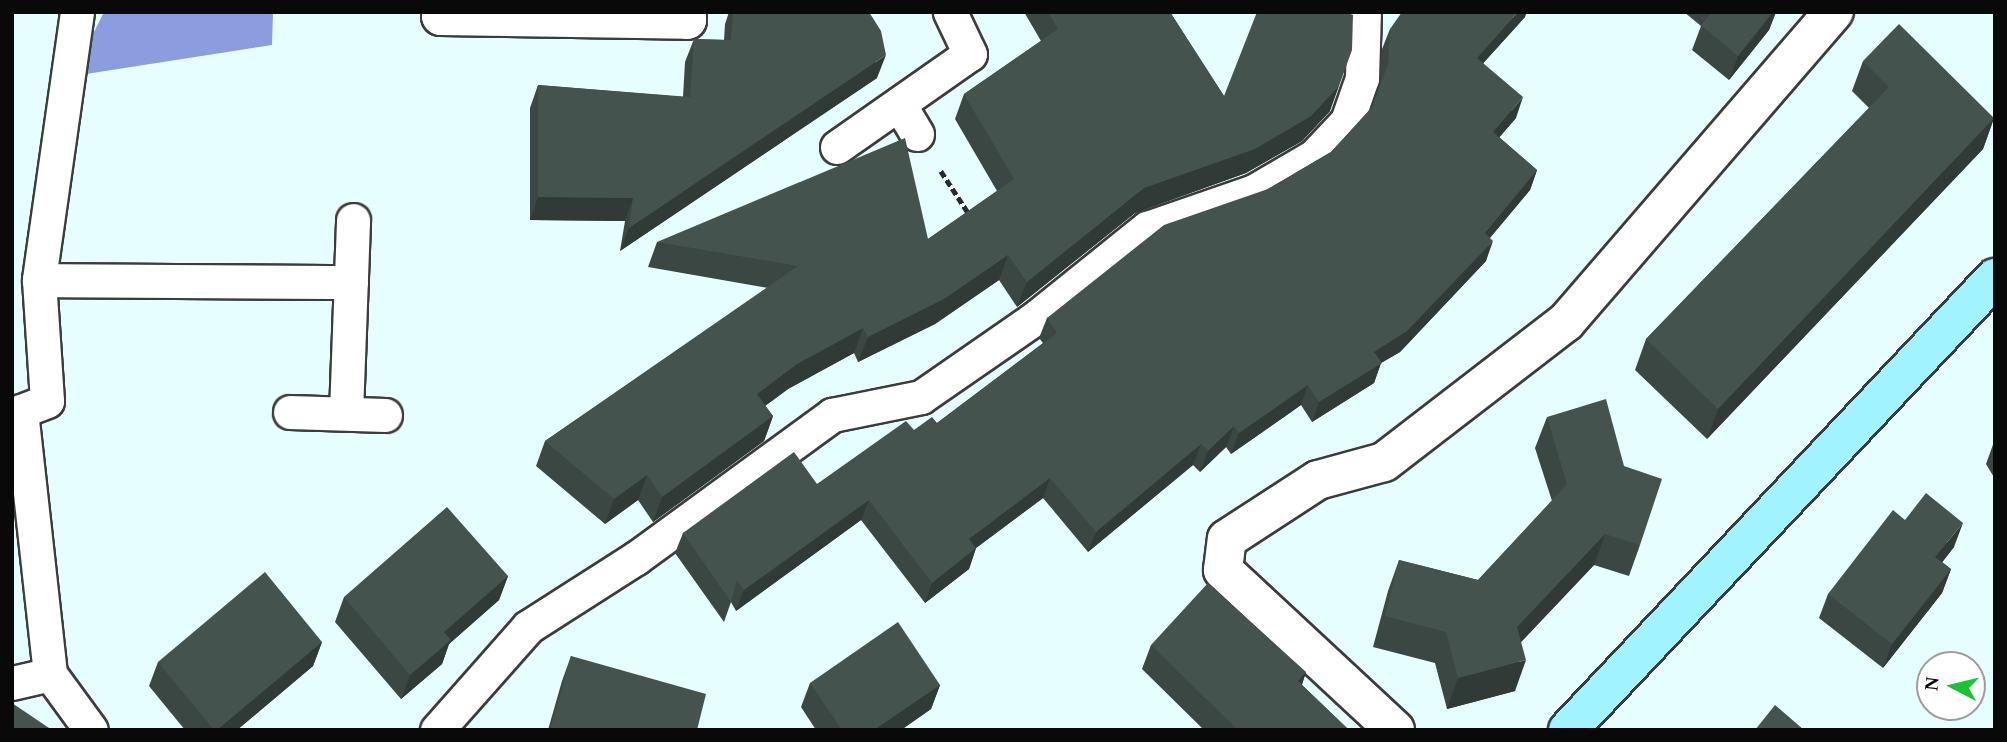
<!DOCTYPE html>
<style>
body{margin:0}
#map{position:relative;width:2007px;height:742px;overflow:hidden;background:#e6feff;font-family:Georgia,serif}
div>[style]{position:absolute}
.forest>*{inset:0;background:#8b9dde}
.path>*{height:4.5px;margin-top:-2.25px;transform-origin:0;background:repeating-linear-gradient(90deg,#2b2b2b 0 7px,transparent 0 10.5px)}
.roads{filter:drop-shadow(2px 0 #3c3c3c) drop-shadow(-2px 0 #3c3c3c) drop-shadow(0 2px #3c3c3c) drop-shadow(0 -2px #3c3c3c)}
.lane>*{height:33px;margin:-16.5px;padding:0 16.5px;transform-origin:16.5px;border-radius:16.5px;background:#fff}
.street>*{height:38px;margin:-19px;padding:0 19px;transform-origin:19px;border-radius:19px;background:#fff}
.secondary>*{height:38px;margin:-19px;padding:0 19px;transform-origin:19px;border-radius:19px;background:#a1f4ff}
.wall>*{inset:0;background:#3b4743}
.shaded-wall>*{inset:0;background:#303a37}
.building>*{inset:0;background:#45534e}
span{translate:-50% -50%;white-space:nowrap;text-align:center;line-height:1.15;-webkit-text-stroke:7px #fff;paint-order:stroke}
.frame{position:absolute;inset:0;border:14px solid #090909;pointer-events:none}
.north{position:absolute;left:1916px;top:651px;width:70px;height:70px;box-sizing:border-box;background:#fff;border:2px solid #9d9d9d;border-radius:50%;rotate:277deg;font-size:19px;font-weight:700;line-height:28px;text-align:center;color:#090909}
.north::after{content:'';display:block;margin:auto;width:24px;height:32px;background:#18c337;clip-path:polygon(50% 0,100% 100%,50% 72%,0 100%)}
</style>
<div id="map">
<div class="forest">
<i style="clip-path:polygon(104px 12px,273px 12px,272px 45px,86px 74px,92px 36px)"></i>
</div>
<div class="path">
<i style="left:941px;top:171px;width:51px;rotate:56.9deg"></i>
</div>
<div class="roads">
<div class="lane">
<i style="left:77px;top:12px;width:271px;rotate:98.1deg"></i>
<i style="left:39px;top:280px;width:121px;rotate:86.2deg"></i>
<i style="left:47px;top:401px;width:28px;rotate:159deg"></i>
<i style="left:21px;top:411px;width:265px;rotate:83.7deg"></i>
<i style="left:50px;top:674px;width:69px;rotate:53.8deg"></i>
<i style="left:899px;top:104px;width:35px;rotate:59deg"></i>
<i style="left:837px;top:147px;width:162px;rotate:-35deg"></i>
<i style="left:970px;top:54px;width:47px;rotate:-115.5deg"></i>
<i style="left:39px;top:280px;width:312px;rotate:0.4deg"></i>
<i style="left:290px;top:412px;width:95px;rotate:1.8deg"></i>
<i style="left:346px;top:413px;width:193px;rotate:-87.9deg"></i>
<i style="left:12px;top:683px;width:39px;rotate:-13deg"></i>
<i style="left:437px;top:730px;width:137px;rotate:-48.5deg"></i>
<i style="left:528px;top:627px;width:128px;rotate:-32.6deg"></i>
<i style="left:636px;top:558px;width:243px;rotate:-36.1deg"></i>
<i style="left:832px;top:415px;width:91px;rotate:-11.4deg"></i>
<i style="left:921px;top:397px;width:139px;rotate:-34.7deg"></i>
<i style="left:1035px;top:318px;width:144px;rotate:-38.8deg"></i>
<i style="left:1147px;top:228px;width:113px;rotate:-19.1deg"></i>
<i style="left:1254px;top:191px;width:69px;rotate:-30.3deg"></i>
<i style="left:1314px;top:156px;width:48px;rotate:-46.7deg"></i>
<i style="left:1347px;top:121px;width:46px;rotate:-70.8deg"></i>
<i style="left:1362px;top:78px;width:66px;rotate:-88.3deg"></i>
</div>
<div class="street">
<i style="left:441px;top:12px;width:4px;rotate:90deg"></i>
<i style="left:441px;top:16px;width:246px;rotate:0.9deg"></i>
<i style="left:687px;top:20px;width:8px;rotate:-90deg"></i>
<i style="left:1395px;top:730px;width:235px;rotate:-137.1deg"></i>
<i style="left:1223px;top:570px;width:31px;rotate:-83deg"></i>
<i style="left:1227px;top:539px;width:108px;rotate:-33deg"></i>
<i style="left:1318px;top:480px;width:68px;rotate:-15.3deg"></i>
<i style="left:1384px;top:462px;width:230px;rotate:-37.6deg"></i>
<i style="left:1566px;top:322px;width:410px;rotate:-49.2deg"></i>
</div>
<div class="secondary">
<i style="left:1568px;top:730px;width:622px;rotate:-46.63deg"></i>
</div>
</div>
<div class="wall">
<i style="clip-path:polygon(729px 12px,869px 12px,877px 78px,620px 251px,625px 221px,530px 220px,530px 108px,538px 85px,683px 97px,685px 62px,694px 39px,724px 40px,725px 24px)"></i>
<i style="clip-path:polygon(1024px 12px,1170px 12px,1224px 96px,1330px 111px,1302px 141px,1246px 173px,1135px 213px,1017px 307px,999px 280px,935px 324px,858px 362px,854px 353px,788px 389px,765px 406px,773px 416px,764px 441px,653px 522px,638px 500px,605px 524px,536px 466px,545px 441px,768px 288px,648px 267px,657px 242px,928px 239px,997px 191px,955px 119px,964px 94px,1041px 41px)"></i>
<i style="clip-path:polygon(1684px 12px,1776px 12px,1769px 30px,1729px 80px,1692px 50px,1701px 26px)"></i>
<i style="clip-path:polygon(1525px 17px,1483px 63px,1516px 118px,1499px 137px,1537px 170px,1530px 190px,1490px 238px,1486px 261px,1400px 352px,1381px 363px,1374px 383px,1312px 422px,1301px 405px,1231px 454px,1226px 447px,1200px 472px,1193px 465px,1088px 552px,1043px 498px,976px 548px,969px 569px,925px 603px,861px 520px,736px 611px,731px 602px,724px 622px,675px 553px,683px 533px,817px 484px,914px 430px,937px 423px,1043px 343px,1039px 338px,1047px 318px,1331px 152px,1372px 108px,1380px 84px,1382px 49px,1390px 29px)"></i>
<i style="clip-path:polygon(1863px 61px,1994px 118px,1983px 149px,1707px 439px,1635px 370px,1646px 339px,1869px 108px,1852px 91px)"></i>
<i style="clip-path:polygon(1547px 417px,1640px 545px,1629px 576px,1594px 565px,1521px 642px,1515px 691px,1447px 709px,1435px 663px,1373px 647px,1388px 591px,1399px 560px,1478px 580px,1552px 501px,1535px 448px)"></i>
<i style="clip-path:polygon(1995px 439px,1995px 479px,1986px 464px)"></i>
<i style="clip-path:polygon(1905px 520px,1954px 547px,1942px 562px,1951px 569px,1942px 593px,1883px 668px,1819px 618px,1828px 594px)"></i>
<i style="clip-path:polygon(508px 576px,499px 600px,449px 644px,442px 664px,401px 699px,335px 622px,344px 597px)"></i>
<i style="clip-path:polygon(322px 642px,313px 666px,237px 730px,185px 730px,149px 686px,158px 662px)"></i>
<i style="clip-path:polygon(1151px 645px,1306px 672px,1302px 685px,1349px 730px,1204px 730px,1142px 669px)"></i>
<i style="clip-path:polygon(571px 656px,697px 730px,548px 730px,562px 681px)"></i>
<i style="clip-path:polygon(810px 683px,940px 685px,931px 709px,901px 730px,816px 730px,801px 707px)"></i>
</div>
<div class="shaded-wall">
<i style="clip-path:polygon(1518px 12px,1527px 12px,1525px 17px,1470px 78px,1477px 58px)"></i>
<i style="clip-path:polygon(1773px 12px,1776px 12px,1769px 30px,1729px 80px,1738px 56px)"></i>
<i style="clip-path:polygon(886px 55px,877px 78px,620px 251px,629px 228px)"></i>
<i style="clip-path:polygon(1339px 86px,1330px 111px,1302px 141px,1246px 173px,1135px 213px,1017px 307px,1027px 282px,1144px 188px)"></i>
<i style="clip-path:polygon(1523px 97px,1516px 118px,1486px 153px,1493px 132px)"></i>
<i style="clip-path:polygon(1994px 118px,1983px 149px,1707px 439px,1718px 409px)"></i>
<i style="clip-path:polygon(1537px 170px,1530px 190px,1477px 253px,1485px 233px)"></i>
<i style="clip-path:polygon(538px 197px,633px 198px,625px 221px,530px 220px)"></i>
<i style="clip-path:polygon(1493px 241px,1486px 261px,1400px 352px,1381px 363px,1374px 383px,1312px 422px,1319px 402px)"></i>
<i style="clip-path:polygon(1008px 255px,999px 280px,935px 324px,858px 362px,868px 337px)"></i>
<i style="clip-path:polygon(863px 328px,854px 353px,788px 389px,747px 419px,757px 394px,797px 364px)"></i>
<i style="clip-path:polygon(1308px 385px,1301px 405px,1231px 454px,1239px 433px)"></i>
<i style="clip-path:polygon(773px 416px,764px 441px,653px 522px,662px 497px)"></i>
<i style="clip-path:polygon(1234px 426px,1226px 447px,1200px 472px,1208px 451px)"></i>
<i style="clip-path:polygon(1201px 444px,1193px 465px,1088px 552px,1096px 532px)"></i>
<i style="clip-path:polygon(647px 475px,638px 500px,605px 524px,614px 499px)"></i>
<i style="clip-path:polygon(1050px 478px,1043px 498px,976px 548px,969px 569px,925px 603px,932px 583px,969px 539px)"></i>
<i style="clip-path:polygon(869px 500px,861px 520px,736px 611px,744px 590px)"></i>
<i style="clip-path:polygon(1963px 523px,1954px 547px,1927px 582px,1935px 557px)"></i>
<i style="clip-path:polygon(1605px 534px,1594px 565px,1506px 658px,1517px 627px)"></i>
<i style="clip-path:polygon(1951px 569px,1942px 593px,1883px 668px,1892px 644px)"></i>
<i style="clip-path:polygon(508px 576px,499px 600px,449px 644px,442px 664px,401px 699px,410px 675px,444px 632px)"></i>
<i style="clip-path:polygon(322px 642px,313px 666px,237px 730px,217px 730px)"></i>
<i style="clip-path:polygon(1526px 660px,1515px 691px,1447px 709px,1458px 678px)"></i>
<i style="clip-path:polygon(1306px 672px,1298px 696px,1298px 681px)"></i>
<i style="clip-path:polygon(940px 685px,931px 709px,901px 730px,874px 730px)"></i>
</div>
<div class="building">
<i style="clip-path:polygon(733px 12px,869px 12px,881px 31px,886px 55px,629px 228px,633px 198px,538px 197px,538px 85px,690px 97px,694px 39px,731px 40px)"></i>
<i style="clip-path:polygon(1048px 12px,1170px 12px,1224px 96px,1257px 12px,1345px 12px,1353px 15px,1352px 50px,1339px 86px,1311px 116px,1255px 149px,1144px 188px,1027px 282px,1008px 255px,944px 299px,868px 337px,863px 328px,797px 364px,757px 394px,773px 416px,662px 497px,647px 475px,614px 499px,545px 441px,798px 266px,657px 242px,905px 138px,928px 239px,1014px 179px,964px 94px,1058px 29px)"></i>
<i style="clip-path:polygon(1402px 12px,1518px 12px,1477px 58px,1523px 97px,1493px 132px,1537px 170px,1485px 233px,1493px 241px,1407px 331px,1374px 352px,1382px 363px,1319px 402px,1308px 385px,1239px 433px,1234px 426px,1208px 451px,1201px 444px,1096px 532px,1050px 478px,969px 539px,976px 548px,932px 583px,869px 500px,744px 590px,737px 580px,731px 602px,683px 533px,794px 452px,817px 484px,906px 421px,914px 430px,932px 417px,937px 423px,1057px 333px,1047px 318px,1164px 225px,1268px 189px,1331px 152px,1372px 107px,1388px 64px,1390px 29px)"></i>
<i style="clip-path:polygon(1712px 12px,1773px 12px,1738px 56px,1701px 25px)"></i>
<i style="clip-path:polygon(1899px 24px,1994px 118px,1718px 409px,1646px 339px,1889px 87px,1863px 61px)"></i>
<i style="clip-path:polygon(1606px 399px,1624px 466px,1662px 479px,1640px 545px,1605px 534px,1517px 627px,1526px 660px,1458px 678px,1446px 632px,1385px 616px,1399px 560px,1478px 580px,1567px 484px,1547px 417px)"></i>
<i style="clip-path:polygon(1926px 493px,1963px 523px,1935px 557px,1951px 569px,1892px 644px,1828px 594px,1893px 510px,1905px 520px)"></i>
<i style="clip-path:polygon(447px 507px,508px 576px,444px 632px,451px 640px,410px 675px,344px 597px)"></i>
<i style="clip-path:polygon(265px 572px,322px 642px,217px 730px,214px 730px,158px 662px)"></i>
<i style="clip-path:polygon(1208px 583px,1306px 672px,1298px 681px,1349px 730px,1238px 730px,1151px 645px)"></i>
<i style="clip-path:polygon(898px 622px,940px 685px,874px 730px,842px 730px,810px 683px)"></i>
<i style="clip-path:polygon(571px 656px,706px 694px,697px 730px,550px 730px)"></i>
<i style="clip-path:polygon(12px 703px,52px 730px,12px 730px)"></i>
<i style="clip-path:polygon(1775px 705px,1804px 730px,1755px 730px)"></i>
</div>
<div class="frame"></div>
<div class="north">N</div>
</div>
